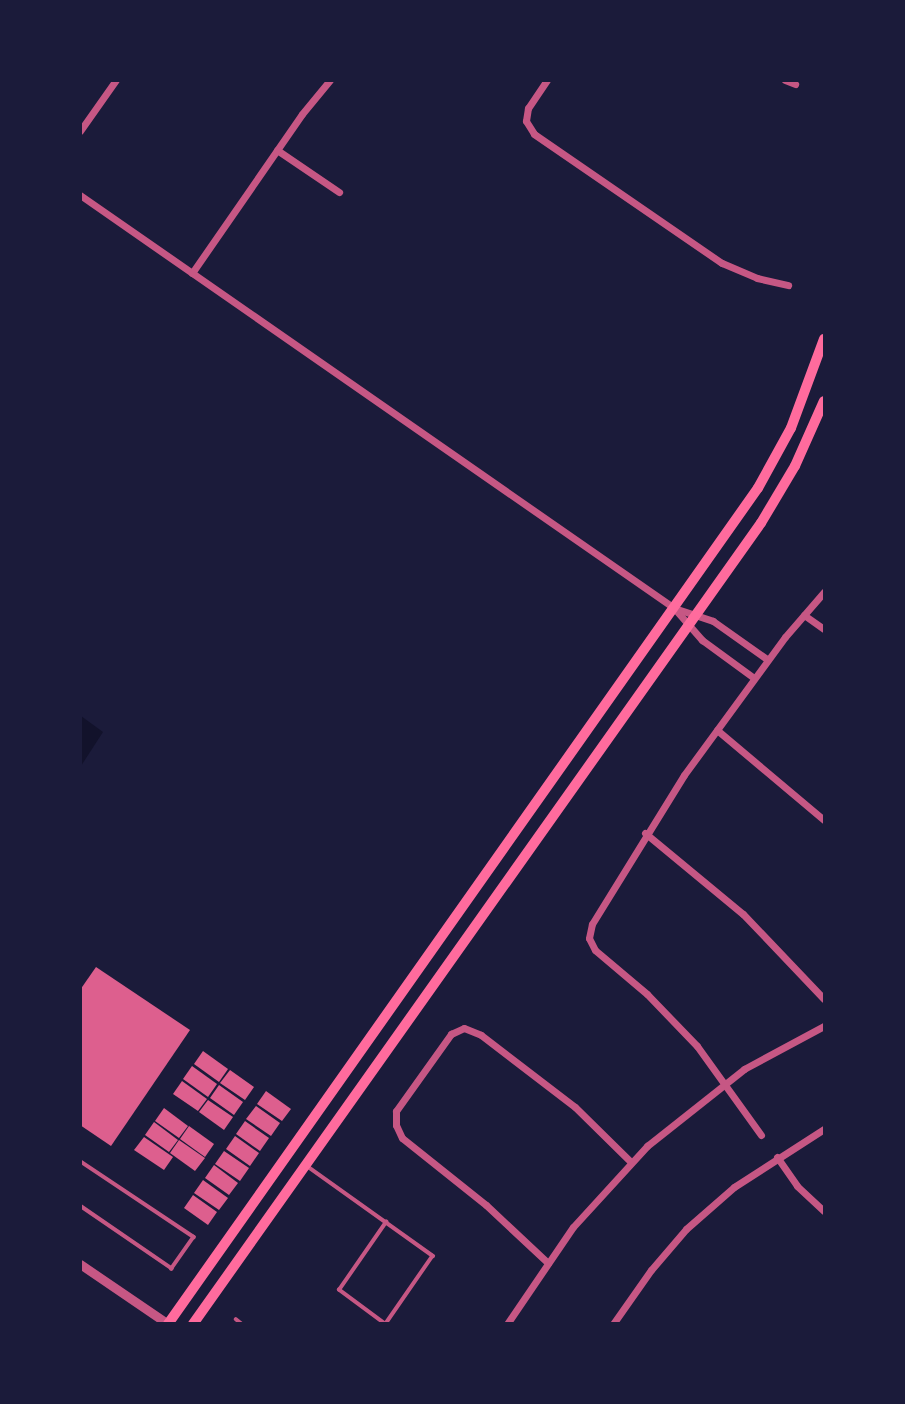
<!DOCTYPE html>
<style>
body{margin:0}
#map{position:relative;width:905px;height:1404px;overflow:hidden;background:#1b1b3a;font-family:Overpass,sans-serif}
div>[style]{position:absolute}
.water>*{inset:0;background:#12122b}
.building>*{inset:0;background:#dd5f8e}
.service>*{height:3.5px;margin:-1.75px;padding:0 1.75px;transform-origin:1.75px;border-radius:1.75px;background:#c65784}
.minor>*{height:7px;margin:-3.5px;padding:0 3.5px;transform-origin:3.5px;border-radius:3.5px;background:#c65784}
.tertiary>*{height:9px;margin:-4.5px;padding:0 4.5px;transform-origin:4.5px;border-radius:4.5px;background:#c65784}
.secondary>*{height:10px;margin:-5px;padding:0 5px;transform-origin:5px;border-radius:5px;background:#ff6b9d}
span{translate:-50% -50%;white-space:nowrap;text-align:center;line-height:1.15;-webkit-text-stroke:7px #1b1b3a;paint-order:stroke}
.frame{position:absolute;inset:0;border:82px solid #1b1b3a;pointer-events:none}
</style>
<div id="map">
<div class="water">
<i style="clip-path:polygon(81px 716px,103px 732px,81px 766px)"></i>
</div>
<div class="building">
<i style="clip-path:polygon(96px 967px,190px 1030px,111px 1146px,80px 1125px,80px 990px)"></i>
<i style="clip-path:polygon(203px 1051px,228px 1069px,219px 1082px,194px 1064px)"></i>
<i style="clip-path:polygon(192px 1066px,217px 1084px,208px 1097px,183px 1079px)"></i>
<i style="clip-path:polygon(230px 1070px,254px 1087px,245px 1100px,220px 1083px)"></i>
<i style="clip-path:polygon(182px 1081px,207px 1099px,198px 1111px,173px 1094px)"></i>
<i style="clip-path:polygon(219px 1085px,243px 1102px,234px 1115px,210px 1098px)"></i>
<i style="clip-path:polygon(266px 1091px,291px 1109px,282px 1121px,257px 1104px)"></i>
<i style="clip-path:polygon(208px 1100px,233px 1117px,224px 1130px,199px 1112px)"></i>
<i style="clip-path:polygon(256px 1106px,280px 1123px,271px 1136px,246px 1119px)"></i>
<i style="clip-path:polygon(164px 1108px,188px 1126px,179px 1138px,155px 1121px)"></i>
<i style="clip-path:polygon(245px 1121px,269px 1138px,260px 1151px,236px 1134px)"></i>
<i style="clip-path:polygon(154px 1122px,178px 1140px,169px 1152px,145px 1135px)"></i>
<i style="clip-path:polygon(189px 1126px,214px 1144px,205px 1157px,180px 1139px)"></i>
<i style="clip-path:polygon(235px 1136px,259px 1153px,250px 1166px,226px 1149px)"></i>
<i style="clip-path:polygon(144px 1137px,173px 1157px,164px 1170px,134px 1150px)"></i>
<i style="clip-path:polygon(179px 1140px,205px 1158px,195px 1171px,170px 1153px)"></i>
<i style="clip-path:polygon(224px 1151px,249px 1168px,240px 1181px,215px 1164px)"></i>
<i style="clip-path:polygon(214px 1165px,238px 1183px,229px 1195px,205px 1178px)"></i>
<i style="clip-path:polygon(203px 1180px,228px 1198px,219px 1210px,194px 1193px)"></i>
<i style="clip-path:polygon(193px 1195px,217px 1212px,208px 1225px,184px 1208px)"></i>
</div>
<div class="service">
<i style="left:80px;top:1161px;width:137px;rotate:33.7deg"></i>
<i style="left:194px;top:1237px;width:39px;rotate:125deg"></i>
<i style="left:172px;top:1269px;width:112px;rotate:-145.6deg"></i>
<i style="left:307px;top:1166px;width:155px;rotate:35.5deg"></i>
<i style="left:433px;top:1256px;width:83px;rotate:124.7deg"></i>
<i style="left:236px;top:1319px;width:8px;rotate:40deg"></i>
<i style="left:385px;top:1324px;width:57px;rotate:-143.5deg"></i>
<i style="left:339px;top:1290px;width:83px;rotate:-55.3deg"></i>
</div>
<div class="minor">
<i style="left:547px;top:80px;width:34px;rotate:124deg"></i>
<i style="left:528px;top:108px;width:13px;rotate:99deg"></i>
<i style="left:526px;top:121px;width:15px;rotate:58deg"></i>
<i style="left:534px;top:134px;width:228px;rotate:34.5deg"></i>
<i style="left:722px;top:263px;width:38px;rotate:23deg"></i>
<i style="left:757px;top:278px;width:32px;rotate:13deg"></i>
<i style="left:785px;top:80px;width:11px;rotate:22deg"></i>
<i style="left:80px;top:131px;width:62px;rotate:-54.8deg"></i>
<i style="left:277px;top:150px;width:75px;rotate:34.1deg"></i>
<i style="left:80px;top:195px;width:723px;rotate:34.81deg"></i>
<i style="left:674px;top:608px;width:43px;rotate:48.8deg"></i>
<i style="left:702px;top:640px;width:64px;rotate:36.2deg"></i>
<i style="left:192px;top:273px;width:193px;rotate:-55.3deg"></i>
<i style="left:302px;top:114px;width:44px;rotate:-50.5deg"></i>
<i style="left:674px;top:608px;width:41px;rotate:18.4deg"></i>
<i style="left:713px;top:621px;width:67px;rotate:35.3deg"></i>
<i style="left:804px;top:615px;width:24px;rotate:35deg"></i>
<i style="left:717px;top:730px;width:140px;rotate:40.1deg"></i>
<i style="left:645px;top:833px;width:127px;rotate:39.6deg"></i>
<i style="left:743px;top:914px;width:117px;rotate:46.4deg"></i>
<i style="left:761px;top:1135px;width:110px;rotate:-125.7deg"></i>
<i style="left:697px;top:1046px;width:72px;rotate:-133.9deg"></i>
<i style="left:647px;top:994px;width:68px;rotate:-139.8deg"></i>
<i style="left:595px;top:950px;width:13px;rotate:-117deg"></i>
<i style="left:589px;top:938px;width:14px;rotate:-78deg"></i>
<i style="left:592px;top:924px;width:175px;rotate:-58.3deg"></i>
<i style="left:684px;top:775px;width:171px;rotate:-53.8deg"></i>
<i style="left:785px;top:637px;width:60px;rotate:-49.1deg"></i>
<i style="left:777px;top:1157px;width:35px;rotate:55deg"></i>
<i style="left:797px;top:1186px;width:37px;rotate:43deg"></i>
<i style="left:548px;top:1263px;width:85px;rotate:-136.9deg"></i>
<i style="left:486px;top:1205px;width:107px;rotate:-141.4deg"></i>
<i style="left:402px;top:1138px;width:14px;rotate:-115deg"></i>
<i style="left:396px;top:1125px;width:14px;rotate:-90deg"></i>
<i style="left:396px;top:1111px;width:95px;rotate:-54.5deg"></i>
<i style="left:451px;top:1034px;width:14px;rotate:-25deg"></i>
<i style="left:464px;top:1028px;width:18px;rotate:22deg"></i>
<i style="left:481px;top:1035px;width:118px;rotate:37.5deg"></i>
<i style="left:575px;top:1107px;width:78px;rotate:44.5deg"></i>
<i style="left:507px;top:1324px;width:117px;rotate:-55.8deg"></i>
<i style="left:573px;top:1227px;width:110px;rotate:-47.6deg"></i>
<i style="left:647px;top:1146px;width:124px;rotate:-38.4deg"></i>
<i style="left:744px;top:1069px;width:91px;rotate:-28.3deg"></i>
<i style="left:613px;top:1324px;width:66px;rotate:-54.9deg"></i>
<i style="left:651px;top:1270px;width:54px;rotate:-49.5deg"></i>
<i style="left:686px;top:1229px;width:64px;rotate:-41.2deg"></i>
<i style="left:734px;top:1187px;width:107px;rotate:-32.8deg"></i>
</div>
<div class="tertiary">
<i style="left:80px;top:1264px;width:107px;rotate:34.3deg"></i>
</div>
<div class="secondary">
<i style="left:168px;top:1324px;width:1023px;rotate:-54.79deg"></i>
<i style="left:758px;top:488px;width:68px;rotate:-61.2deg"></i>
<i style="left:791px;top:428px;width:95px;rotate:-69.7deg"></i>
<i style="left:193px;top:1324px;width:982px;rotate:-54.66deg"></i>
<i style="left:761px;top:523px;width:66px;rotate:-59.2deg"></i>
<i style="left:795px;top:466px;width:71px;rotate:-66deg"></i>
</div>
<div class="frame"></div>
</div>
